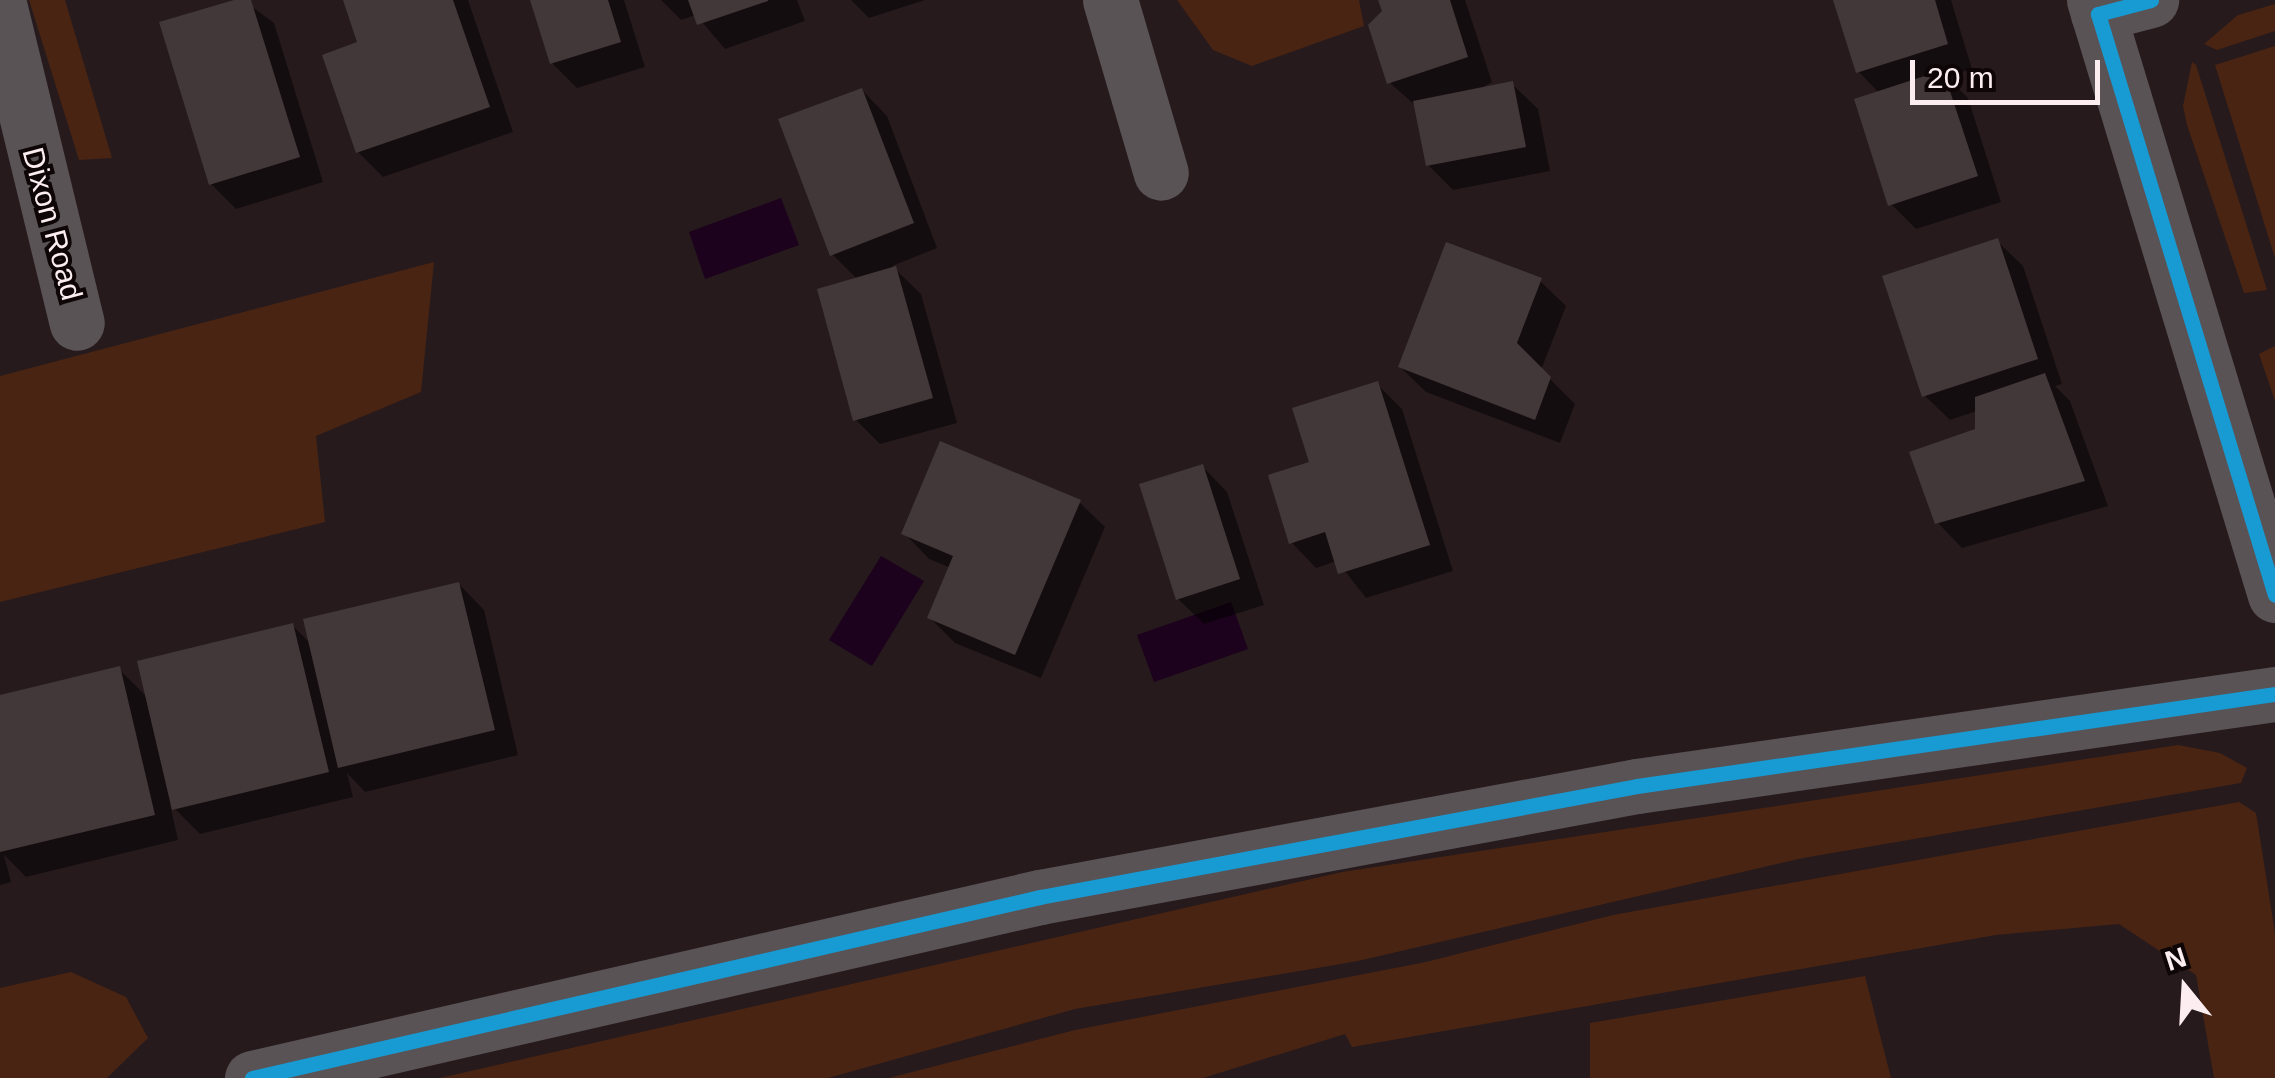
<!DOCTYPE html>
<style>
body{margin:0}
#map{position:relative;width:2275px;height:1078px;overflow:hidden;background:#261a1d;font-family:Arial,sans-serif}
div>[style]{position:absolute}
.green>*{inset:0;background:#492412}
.water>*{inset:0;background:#1c021c}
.shadow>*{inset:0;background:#0007}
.building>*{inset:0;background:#423839}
.minor>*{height:55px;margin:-27.5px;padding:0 27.5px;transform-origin:27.5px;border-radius:27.5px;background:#595355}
.bus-1>*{height:15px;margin:-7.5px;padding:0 7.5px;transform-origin:7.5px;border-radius:7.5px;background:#189ad3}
span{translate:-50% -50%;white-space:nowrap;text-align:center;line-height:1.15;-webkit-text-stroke:8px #0d0506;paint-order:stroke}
.street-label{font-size:30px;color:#fceef0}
.north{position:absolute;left:2135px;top:938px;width:100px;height:100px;-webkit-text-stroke:8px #0d0506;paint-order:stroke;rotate:342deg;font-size:28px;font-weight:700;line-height:40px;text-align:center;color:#fceef0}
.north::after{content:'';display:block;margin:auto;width:35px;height:45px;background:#fceef0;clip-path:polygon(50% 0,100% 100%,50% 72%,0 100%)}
.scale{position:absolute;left:1910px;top:60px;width:190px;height:45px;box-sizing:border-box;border:5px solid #fceef0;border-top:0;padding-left:12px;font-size:30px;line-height:35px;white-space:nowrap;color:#fceef0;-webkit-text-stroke:8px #0d0506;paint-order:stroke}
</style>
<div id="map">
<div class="green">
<i style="clip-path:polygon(29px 0,65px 0,112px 158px,79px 160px)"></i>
<i style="clip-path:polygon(1177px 0,1359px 0,1364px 26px,1252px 66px,1213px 50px)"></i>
<i style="clip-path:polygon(2275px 4px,2275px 31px,2217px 50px,2204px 44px,2238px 15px)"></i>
<i style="clip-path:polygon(2275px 46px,2275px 258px,2215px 65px)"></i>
<i style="clip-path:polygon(2192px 62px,2196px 65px,2267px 290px,2244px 293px,2187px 125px,2183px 106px)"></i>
<i style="clip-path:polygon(434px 262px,421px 392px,316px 436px,325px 522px,0 602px,0 376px)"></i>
<i style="clip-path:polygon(2275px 346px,2275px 401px,2259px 354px)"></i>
<i style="clip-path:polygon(2178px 745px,2220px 753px,2247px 768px,2241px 783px,1803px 858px,1358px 961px,1075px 1009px,828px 1078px,440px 1078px,1342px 872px)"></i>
<i style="clip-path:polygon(2239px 802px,2256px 813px,2275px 933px,2275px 1078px,2214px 1078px,2196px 975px,2119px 924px,1996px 935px,1352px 1047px,1345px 1034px,1203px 1078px,889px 1078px,1075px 1030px,1426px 962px,1613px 915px)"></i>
<i style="clip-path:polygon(71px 972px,126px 997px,148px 1038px,107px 1078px,0 1078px,0 988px)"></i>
<i style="clip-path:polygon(1865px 976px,1891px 1078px,1590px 1078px,1590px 1023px)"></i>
</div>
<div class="water">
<i style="clip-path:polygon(781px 198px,799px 245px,705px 279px,689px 232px)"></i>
<i style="clip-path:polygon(881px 556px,924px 581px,872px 666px,829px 640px)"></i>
<i style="clip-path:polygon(1231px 602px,1248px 649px,1154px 682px,1137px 635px)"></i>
</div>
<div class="shadow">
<i style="clip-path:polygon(243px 0,274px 23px,323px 182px,236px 209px,211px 184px)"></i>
<i style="clip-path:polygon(346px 0,468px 0,513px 132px,383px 177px,358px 152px,360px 43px)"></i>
<i style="clip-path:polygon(532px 0,624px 0,645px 67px,577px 88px,552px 63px)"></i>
<i style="clip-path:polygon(661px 0,797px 0,805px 21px,725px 49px,696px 15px,681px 20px)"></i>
<i style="clip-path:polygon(851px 0,925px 0,869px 18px)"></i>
<i style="clip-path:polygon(1381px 0,1465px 0,1492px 82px,1477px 91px,1512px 84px,1538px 109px,1550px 171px,1453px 190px,1428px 165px,1417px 107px,1389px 82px)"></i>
<i style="clip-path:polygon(1836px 0,1951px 0,1972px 69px,1947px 77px,1968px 98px,2001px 202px,1916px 229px,1891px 204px,1879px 93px,1858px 71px)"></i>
<i style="clip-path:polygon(862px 90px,887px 116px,937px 248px,892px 266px,921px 294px,957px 423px,880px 444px,855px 419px,858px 280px,832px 254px)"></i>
<i style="clip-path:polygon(1997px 241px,2023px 266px,2062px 384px,2055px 386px,2070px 401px,2108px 506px,1962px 548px,1937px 522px,1977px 431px,1977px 411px,1950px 420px,1924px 395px)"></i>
<i style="clip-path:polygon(1540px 281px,1566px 306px,1541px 370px,1575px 404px,1560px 443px,1426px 392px,1400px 367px)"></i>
<i style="clip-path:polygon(1377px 384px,1402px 409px,1453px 571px,1366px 598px,1337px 561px,1316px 568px,1291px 542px,1312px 464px)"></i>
<i style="clip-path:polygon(1202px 466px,1227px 492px,1264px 605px,1204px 624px,1178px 599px)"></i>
<i style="clip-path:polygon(1079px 502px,1105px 527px,1041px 678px,955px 643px,930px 618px,951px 568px,929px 559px,904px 533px)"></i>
<i style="clip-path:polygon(459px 584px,484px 610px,518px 755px,365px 792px,347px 773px,353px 797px,200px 834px,170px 804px,178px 840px,26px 877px,4px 855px,11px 882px,0 885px,0 698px,119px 669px,149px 699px,293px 626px,312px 645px)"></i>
</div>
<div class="building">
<i style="clip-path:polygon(234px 0,251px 0,300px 157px,209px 185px,159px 22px)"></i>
<i style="clip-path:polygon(343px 0,453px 0,490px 107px,356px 153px,322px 55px,357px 42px)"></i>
<i style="clip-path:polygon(530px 0,608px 0,621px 42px,550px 64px)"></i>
<i style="clip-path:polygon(688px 0,768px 0,768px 1px,697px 25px)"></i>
<i style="clip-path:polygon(1378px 0,1450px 0,1468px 57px,1387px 84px,1368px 25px,1382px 11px)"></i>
<i style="clip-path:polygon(1833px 0,1935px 0,1948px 44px,1856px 73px)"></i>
<i style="clip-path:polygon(1943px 70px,1978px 176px,1888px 206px,1854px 99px)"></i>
<i style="clip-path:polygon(1513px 81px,1526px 147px,1426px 166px,1413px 101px)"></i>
<i style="clip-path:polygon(862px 88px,914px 223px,830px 256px,778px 119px)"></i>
<i style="clip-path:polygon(1998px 238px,2038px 359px,1922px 397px,1882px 276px)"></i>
<i style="clip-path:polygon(1446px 242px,1542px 278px,1517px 343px,1551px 377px,1535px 420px,1398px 367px)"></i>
<i style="clip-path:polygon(896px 266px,933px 398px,853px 421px,817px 289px)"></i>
<i style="clip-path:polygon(2045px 373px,2085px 481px,1935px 524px,1909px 452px,1975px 429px,1975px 397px)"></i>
<i style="clip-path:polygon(1378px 381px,1430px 545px,1338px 574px,1325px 532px,1289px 544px,1268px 475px,1309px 462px,1292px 408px)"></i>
<i style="clip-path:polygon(940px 441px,1081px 500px,1015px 655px,927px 618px,953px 556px,901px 534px)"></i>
<i style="clip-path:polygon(1203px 464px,1240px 579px,1176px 600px,1139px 484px)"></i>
<i style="clip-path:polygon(459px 582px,495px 730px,338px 768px,303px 619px)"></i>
<i style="clip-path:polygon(293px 623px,329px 772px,172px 810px,137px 661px)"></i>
<i style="clip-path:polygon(120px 666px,155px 815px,0 852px,0 695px)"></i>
</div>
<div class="minor">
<i style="left:1110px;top:0;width:180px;rotate:73.6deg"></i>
<i style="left:2094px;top:0;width:622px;rotate:73.08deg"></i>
<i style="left:0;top:8px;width:324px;rotate:76.3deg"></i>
<i style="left:2098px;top:14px;width:55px;rotate:-14.8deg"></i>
<i style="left:252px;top:1078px;width:809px;rotate:-12.94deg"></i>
<i style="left:1040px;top:897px;width:607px;rotate:-10.53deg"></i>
<i style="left:1637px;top:786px;width:645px;rotate:-8.21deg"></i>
</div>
<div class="bus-1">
<i style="left:2151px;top:0;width:55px;rotate:165.2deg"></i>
<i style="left:2098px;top:14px;width:607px;rotate:73.06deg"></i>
<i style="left:252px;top:1078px;width:809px;rotate:-12.94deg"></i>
<i style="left:1040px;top:897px;width:607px;rotate:-10.53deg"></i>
<i style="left:1637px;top:786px;width:645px;rotate:-8.21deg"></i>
</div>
<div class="street-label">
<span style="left:52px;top:224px;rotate:75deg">Dixon Road</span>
</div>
<div class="north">N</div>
<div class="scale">20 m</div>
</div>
